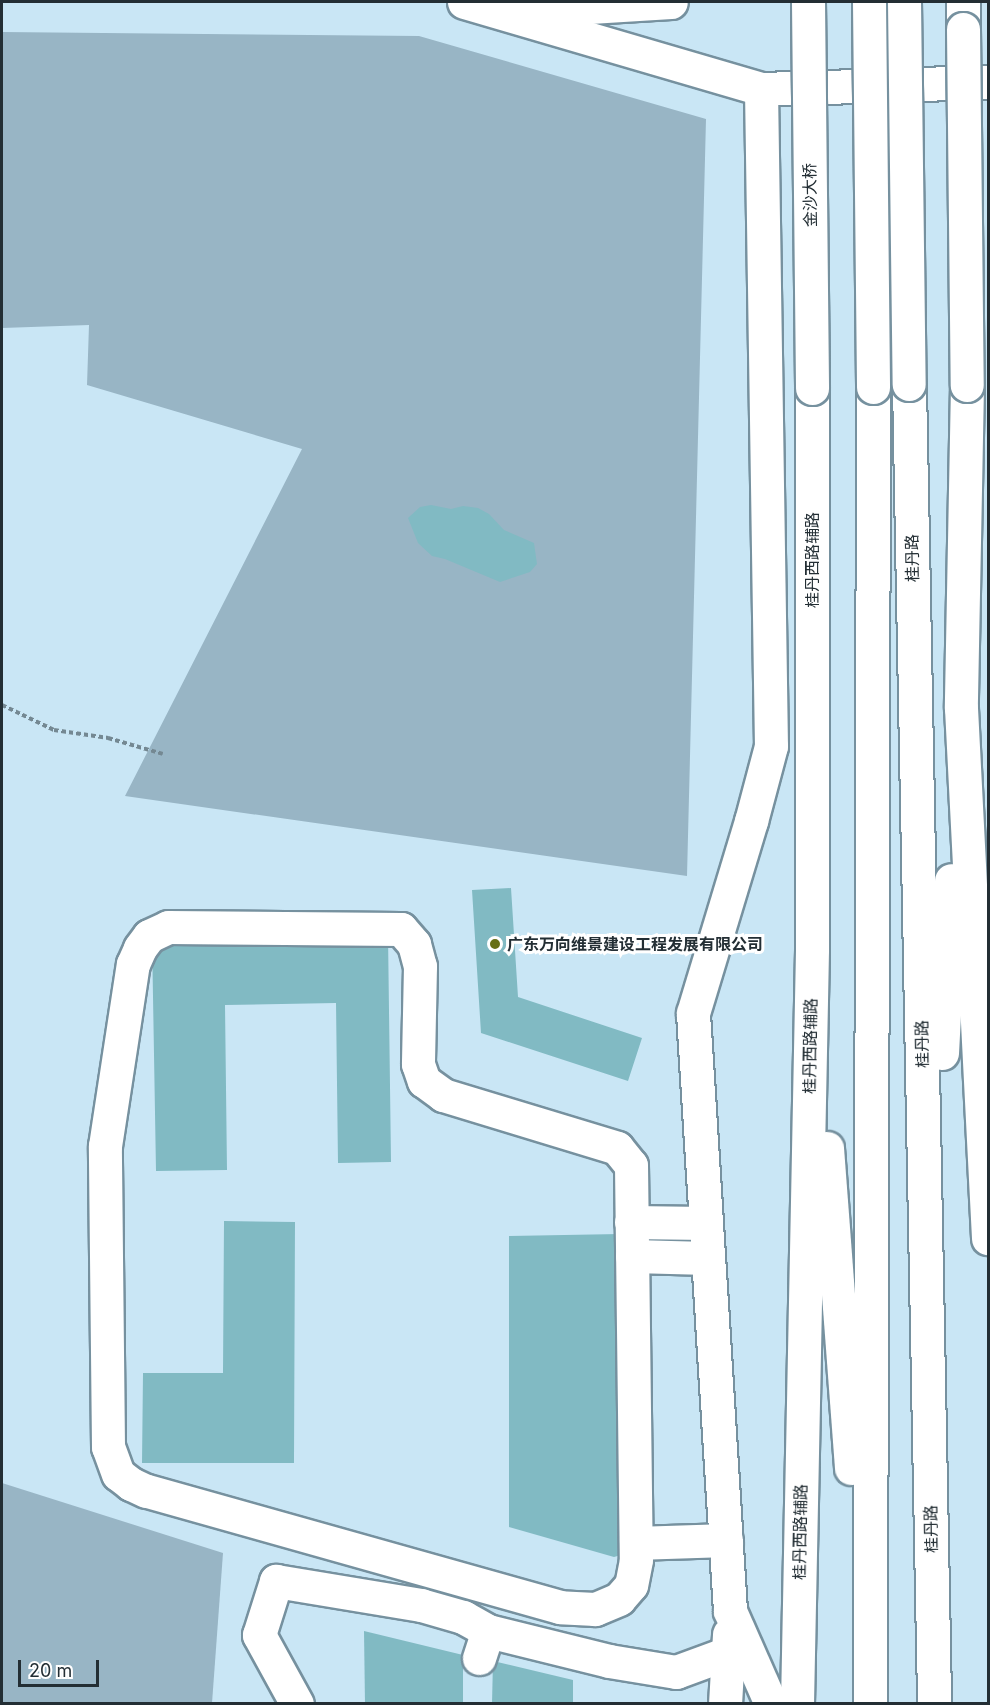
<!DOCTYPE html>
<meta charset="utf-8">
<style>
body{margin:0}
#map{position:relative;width:990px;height:1705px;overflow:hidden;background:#c9e6f5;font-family:Inter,"Noto Sans SC",sans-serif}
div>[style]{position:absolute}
.green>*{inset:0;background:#98b5c5}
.building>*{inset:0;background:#81bac3}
.path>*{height:4px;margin-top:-2px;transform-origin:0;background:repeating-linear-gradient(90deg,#748892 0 4.5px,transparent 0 7.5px)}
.roads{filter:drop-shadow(2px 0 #76919f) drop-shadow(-2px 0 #76919f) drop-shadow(0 2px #76919f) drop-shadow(0 -2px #76919f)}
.minor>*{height:33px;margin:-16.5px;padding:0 16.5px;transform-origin:16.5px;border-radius:16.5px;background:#fff}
.highway>*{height:33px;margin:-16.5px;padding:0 16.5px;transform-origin:16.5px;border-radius:16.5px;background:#fff}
.bridges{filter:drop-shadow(2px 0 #76919f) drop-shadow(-2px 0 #76919f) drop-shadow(0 2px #76919f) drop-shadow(0 -2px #76919f)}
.highway-bridge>*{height:33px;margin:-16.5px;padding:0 16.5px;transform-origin:16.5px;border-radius:16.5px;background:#fff}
.dots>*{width:16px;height:16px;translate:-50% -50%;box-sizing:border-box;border:3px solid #fff;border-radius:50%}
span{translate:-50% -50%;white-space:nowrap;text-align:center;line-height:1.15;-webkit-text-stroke:6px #fff;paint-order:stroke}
.street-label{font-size:16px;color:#232e34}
.poi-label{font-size:16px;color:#232e34;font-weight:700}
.left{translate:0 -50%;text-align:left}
.frame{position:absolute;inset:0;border:3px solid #232e34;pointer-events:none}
.scale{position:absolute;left:18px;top:1660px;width:81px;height:27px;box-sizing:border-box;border:3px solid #232e34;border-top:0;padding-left:8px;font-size:18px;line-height:21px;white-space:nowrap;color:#232e34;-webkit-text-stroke:4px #fff;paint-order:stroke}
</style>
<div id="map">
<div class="green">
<i style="clip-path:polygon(2px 32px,419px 36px,706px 119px,687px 876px,125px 796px,302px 449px,87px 385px,89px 325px,2px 328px)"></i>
<i style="clip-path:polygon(2px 1483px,223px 1553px,212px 1703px,2px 1703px)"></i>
</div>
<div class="building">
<i style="clip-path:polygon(431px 505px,451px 509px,463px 506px,478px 508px,489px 514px,504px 530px,534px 543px,537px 564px,530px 572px,500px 582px,445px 559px,432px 556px,418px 543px,408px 518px,420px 507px)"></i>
<i style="clip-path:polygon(511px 888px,518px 997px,642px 1038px,628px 1081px,481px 1033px,472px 890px)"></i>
<i style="clip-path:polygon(388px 934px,391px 1162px,338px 1163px,336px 1003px,225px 1005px,227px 1170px,156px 1171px,152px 938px)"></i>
<i style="clip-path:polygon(224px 1221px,295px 1222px,294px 1463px,142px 1463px,143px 1373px,223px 1373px)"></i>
<i style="clip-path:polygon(620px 1234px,621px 1555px,614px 1557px,509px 1527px,509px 1236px)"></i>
<i style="clip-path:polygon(364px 1631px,463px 1655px,463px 1704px,365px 1704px)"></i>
<i style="clip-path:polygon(493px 1661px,573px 1680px,573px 1704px,492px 1704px)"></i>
</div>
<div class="path">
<i style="left:2px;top:705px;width:58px;rotate:25.7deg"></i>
<i style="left:54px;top:730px;width:55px;rotate:8.4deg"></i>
<i style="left:108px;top:738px;width:57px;rotate:16.2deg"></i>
</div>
<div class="roads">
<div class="minor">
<i style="left:464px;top:2px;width:309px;rotate:16.3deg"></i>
<i style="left:761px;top:89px;width:227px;rotate:-1.8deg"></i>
<i style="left:525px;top:11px;width:146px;rotate:-3.5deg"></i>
<i style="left:761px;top:89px;width:657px;rotate:89.13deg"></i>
<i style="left:771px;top:746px;width:78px;rotate:104.9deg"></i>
<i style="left:751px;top:821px;width:201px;rotate:106.8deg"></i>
<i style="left:693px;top:1013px;width:599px;rotate:86.46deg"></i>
<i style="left:730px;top:1611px;width:102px;rotate:66.2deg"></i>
<i style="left:168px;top:927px;width:233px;rotate:0.5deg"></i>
<i style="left:401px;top:929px;width:20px;rotate:49deg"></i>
<i style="left:414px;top:944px;width:23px;rotate:75deg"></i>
<i style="left:420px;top:966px;width:98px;rotate:91.2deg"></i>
<i style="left:418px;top:1064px;width:18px;rotate:71deg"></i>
<i style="left:424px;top:1081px;width:24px;rotate:36deg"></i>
<i style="left:443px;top:1095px;width:182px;rotate:16.9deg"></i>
<i style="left:617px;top:1148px;width:22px;rotate:51deg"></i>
<i style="left:631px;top:1165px;width:395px;rotate:89.3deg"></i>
<i style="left:636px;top:1560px;width:25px;rotate:101deg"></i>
<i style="left:631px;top:1585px;width:18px;rotate:131deg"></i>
<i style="left:619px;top:1599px;width:26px;rotate:157deg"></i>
<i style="left:595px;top:1609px;width:35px;rotate:-177deg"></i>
<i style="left:560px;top:1607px;width:430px;rotate:-164.3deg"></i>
<i style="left:146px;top:1491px;width:17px;rotate:-155deg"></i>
<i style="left:131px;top:1484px;width:16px;rotate:-142deg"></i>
<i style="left:118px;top:1474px;width:29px;rotate:-110deg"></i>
<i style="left:108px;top:1447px;width:301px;rotate:-90.6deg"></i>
<i style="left:105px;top:1146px;width:184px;rotate:-81.3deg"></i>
<i style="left:133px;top:964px;width:17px;rotate:-66deg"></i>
<i style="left:140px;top:948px;width:15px;rotate:-53deg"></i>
<i style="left:149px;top:936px;width:21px;rotate:-25deg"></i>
<i style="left:631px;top:1222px;width:75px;rotate:0.8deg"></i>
<i style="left:632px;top:1256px;width:76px;rotate:1.5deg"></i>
<i style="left:636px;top:1543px;width:90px;rotate:-1.9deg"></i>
<i style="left:479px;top:1658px;width:28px;rotate:-72deg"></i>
<i style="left:297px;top:1704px;width:79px;rotate:-118.8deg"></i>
<i style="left:259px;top:1635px;width:57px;rotate:-72.5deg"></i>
<i style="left:276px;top:1581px;width:147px;rotate:9.4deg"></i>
<i style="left:421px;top:1605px;width:44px;rotate:15.9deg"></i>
<i style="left:463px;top:1617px;width:29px;rotate:29deg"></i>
<i style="left:488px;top:1631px;width:125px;rotate:13.9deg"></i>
<i style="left:609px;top:1661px;width:68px;rotate:9.3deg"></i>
<i style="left:676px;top:1672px;width:55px;rotate:-20.1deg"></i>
<i style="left:725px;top:1704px;width:70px;rotate:-86.7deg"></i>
</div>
<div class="highway">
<i style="left:963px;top:2px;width:27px;rotate:90deg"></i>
<i style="left:909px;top:384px;width:1320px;rotate:88.91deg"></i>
<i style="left:967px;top:385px;width:323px;rotate:91.1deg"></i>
<i style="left:961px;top:708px;width:531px;rotate:87.08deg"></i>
<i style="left:942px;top:1053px;width:173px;rotate:-87deg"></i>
<i style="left:827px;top:1148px;width:321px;rotate:85.7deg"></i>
<i style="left:797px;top:1704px;width:755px;rotate:-88.86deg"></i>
<i style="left:812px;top:949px;width:561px;rotate:-90deg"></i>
<i style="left:870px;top:1704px;width:1317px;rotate:-89.87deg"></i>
</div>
</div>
<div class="bridges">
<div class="highway-bridge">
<i style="left:808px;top:2px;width:386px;rotate:89.4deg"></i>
<i style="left:869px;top:2px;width:385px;rotate:89.4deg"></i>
<i style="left:904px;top:2px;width:382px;rotate:89.3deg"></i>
<i style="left:963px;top:29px;width:356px;rotate:89.4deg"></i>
</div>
</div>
<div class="dots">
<i style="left:495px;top:944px;background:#676f16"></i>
</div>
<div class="street-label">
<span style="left:810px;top:195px;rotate:-91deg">金沙大桥</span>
<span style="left:912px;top:558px;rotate:-91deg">桂丹路</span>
<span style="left:812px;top:560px;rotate:-90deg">桂丹西路辅路</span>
<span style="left:922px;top:1044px;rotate:-91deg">桂丹路</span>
<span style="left:810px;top:1046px;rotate:-89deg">桂丹西路辅路</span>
<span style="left:931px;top:1529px;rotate:-91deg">桂丹路</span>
<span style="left:800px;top:1532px;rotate:-89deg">桂丹西路辅路</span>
</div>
<div class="poi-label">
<span class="left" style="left:507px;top:944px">广东万向维景建设工程发展有限公司</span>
</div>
<div class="frame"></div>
<div class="scale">20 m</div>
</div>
